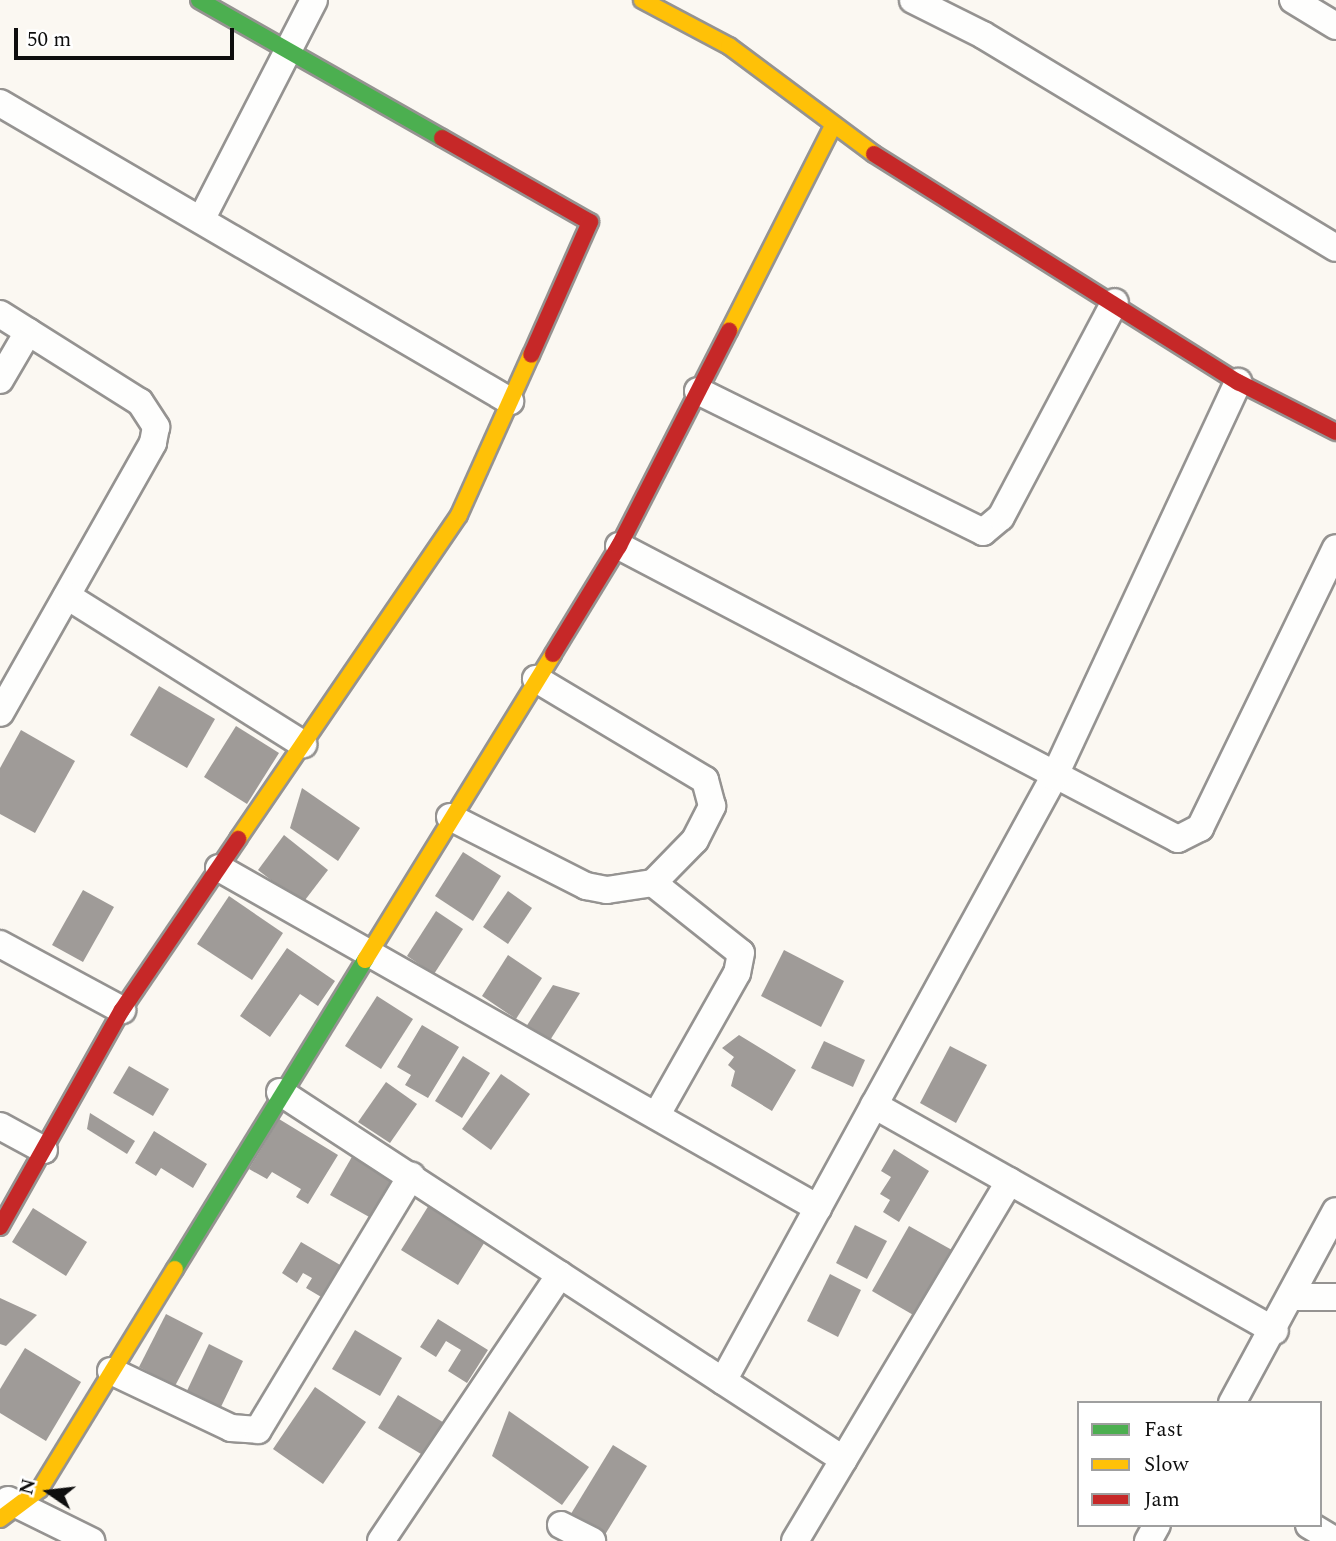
<!DOCTYPE html>
<style>
body{margin:0}
#map{position:relative;width:1336px;height:1541px;overflow:hidden;background:#fbf8f2;font-family:Spectral,serif}
div>[style]{position:absolute}
.building>*{inset:0;background:#9f9b98}
.roads{filter:drop-shadow(2px 0 #959391) drop-shadow(-2px 0 #959391) drop-shadow(0 2px #959391) drop-shadow(0 -2px #959391)}
.street>*{height:26px;margin:-13px;padding:0 13px;transform-origin:13px;border-radius:13px;background:#fefefd}
.fast>*{height:16px;margin:-8px;padding:0 8px;transform-origin:8px;border-radius:8px;background:#4caf50}
.slow>*{height:16px;margin:-8px;padding:0 8px;transform-origin:8px;border-radius:8px;background:#ffc107}
.jam>*{height:16px;margin:-8px;padding:0 8px;transform-origin:8px;border-radius:8px;background:#c62828}
span{translate:-50% -50%;white-space:nowrap;text-align:center;line-height:1.15;-webkit-text-stroke:7px #fff;paint-order:stroke}
.legend{position:absolute;left:1077px;top:1401px;width:245px;height:126px;box-sizing:border-box;background:#fff;border:2px solid #9f9f9f;margin:0;padding:9px 12px;list-style:none;font-size:21px;color:#0e0e0e}
.legend li{display:flex;align-items:center;gap:14px;height:35px}
.legend b{width:35px;border:2px solid #9f9f9f}
.north{position:absolute;left:14px;top:1457px;width:70px;height:70px;-webkit-text-stroke:5px #fff;paint-order:stroke;rotate:284deg;font-size:19px;font-weight:700;line-height:28px;text-align:center;color:#0e0e0e}
.north::after{content:'';display:block;margin:auto;width:24px;height:32px;background:#0e0e0e;clip-path:polygon(50% 0,100% 100%,50% 72%,0 100%)}
.scale{position:absolute;left:14px;top:28px;width:220px;height:32px;box-sizing:border-box;border:4px solid #0e0e0e;border-top:0;padding-left:9px;font-size:21px;line-height:24px;white-space:nowrap;color:#0e0e0e;-webkit-text-stroke:5px #fff;paint-order:stroke}
</style>
<div id="map">
<div class="building">
<i style="clip-path:polygon(159px 686px,215px 719px,187px 768px,130px 735px)"></i>
<i style="clip-path:polygon(236px 726px,279px 753px,247px 804px,204px 777px)"></i>
<i style="clip-path:polygon(21px 730px,75px 761px,35px 833px,0 814px,0 768px)"></i>
<i style="clip-path:polygon(302px 788px,360px 828px,338px 861px,290px 828px)"></i>
<i style="clip-path:polygon(284px 835px,328px 870px,302px 904px,258px 870px)"></i>
<i style="clip-path:polygon(463px 852px,501px 876px,473px 921px,435px 896px)"></i>
<i style="clip-path:polygon(83px 890px,114px 907px,83px 962px,52px 945px)"></i>
<i style="clip-path:polygon(508px 891px,532px 908px,508px 944px,483px 927px)"></i>
<i style="clip-path:polygon(229px 896px,283px 933px,252px 980px,197px 944px)"></i>
<i style="clip-path:polygon(436px 911px,463px 929px,434px 974px,407px 956px)"></i>
<i style="clip-path:polygon(287px 948px,335px 981px,318px 1006px,300px 994px,270px 1037px,240px 1016px)"></i>
<i style="clip-path:polygon(784px 950px,844px 981px,821px 1027px,761px 996px)"></i>
<i style="clip-path:polygon(508px 955px,542px 978px,516px 1019px,482px 996px)"></i>
<i style="clip-path:polygon(553px 985px,580px 993px,547px 1045px,524px 1030px)"></i>
<i style="clip-path:polygon(377px 996px,413px 1019px,381px 1069px,345px 1046px)"></i>
<i style="clip-path:polygon(422px 1025px,459px 1047px,428px 1098px,405px 1085px,411px 1075px,397px 1067px)"></i>
<i style="clip-path:polygon(739px 1035px,796px 1070px,772px 1111px,731px 1086px,735px 1071px,728px 1065px,734px 1057px,722px 1048px)"></i>
<i style="clip-path:polygon(824px 1041px,865px 1060px,853px 1087px,811px 1068px)"></i>
<i style="clip-path:polygon(950px 1046px,987px 1065px,956px 1123px,920px 1103px)"></i>
<i style="clip-path:polygon(463px 1056px,490px 1073px,462px 1118px,435px 1101px)"></i>
<i style="clip-path:polygon(129px 1066px,169px 1089px,153px 1116px,113px 1093px)"></i>
<i style="clip-path:polygon(501px 1074px,530px 1094px,491px 1150px,462px 1129px)"></i>
<i style="clip-path:polygon(386px 1082px,417px 1104px,390px 1143px,358px 1122px)"></i>
<i style="clip-path:polygon(90px 1113px,135px 1141px,127px 1154px,87px 1129px)"></i>
<i style="clip-path:polygon(279px 1119px,338px 1155px,308px 1204px,296px 1197px,301px 1189px,272px 1172px,267px 1179px,249px 1169px)"></i>
<i style="clip-path:polygon(154px 1131px,207px 1164px,193px 1188px,161px 1168px,156px 1176px,135px 1163px)"></i>
<i style="clip-path:polygon(894px 1149px,929px 1171px,899px 1222px,883px 1212px,890px 1200px,880px 1194px,891px 1177px,881px 1171px)"></i>
<i style="clip-path:polygon(353px 1155px,393px 1179px,371px 1218px,330px 1195px)"></i>
<i style="clip-path:polygon(429px 1205px,486px 1240px,458px 1285px,401px 1250px)"></i>
<i style="clip-path:polygon(33px 1208px,87px 1242px,66px 1276px,12px 1242px)"></i>
<i style="clip-path:polygon(855px 1225px,887px 1241px,867px 1279px,836px 1263px)"></i>
<i style="clip-path:polygon(909px 1226px,952px 1250px,915px 1316px,872px 1291px)"></i>
<i style="clip-path:polygon(301px 1242px,347px 1269px,328px 1301px,306px 1288px,312px 1278px,303px 1273px,297px 1283px,282px 1273px)"></i>
<i style="clip-path:polygon(830px 1274px,861px 1290px,838px 1337px,807px 1321px)"></i>
<i style="clip-path:polygon(0 1298px,37px 1315px,6px 1346px,0 1344px)"></i>
<i style="clip-path:polygon(166px 1314px,203px 1333px,175px 1386px,139px 1367px)"></i>
<i style="clip-path:polygon(438px 1319px,488px 1350px,467px 1383px,448px 1371px,461px 1350px,446px 1341px,436px 1357px,420px 1347px)"></i>
<i style="clip-path:polygon(355px 1330px,402px 1358px,380px 1396px,332px 1369px)"></i>
<i style="clip-path:polygon(209px 1344px,243px 1361px,219px 1411px,185px 1395px)"></i>
<i style="clip-path:polygon(25px 1348px,81px 1382px,46px 1441px,0 1413px,0 1389px)"></i>
<i style="clip-path:polygon(315px 1387px,366px 1422px,323px 1484px,273px 1449px)"></i>
<i style="clip-path:polygon(398px 1395px,446px 1424px,426px 1457px,378px 1428px)"></i>
<i style="clip-path:polygon(509px 1411px,589px 1467px,562px 1505px,492px 1456px)"></i>
<i style="clip-path:polygon(613px 1445px,647px 1466px,603px 1538px,569px 1517px)"></i>
</div>
<div class="roads">
<div class="street">
<i style="left:913px;top:0;width:78px;rotate:26.6deg"></i>
<i style="left:983px;top:35px;width:412px;rotate:31.1deg"></i>
<i style="left:1293px;top:0;width:50px;rotate:31.2deg"></i>
<i style="left:0;top:103px;width:591px;rotate:30.3deg"></i>
<i style="left:201px;top:220px;width:247px;rotate:-62.8deg"></i>
<i style="left:0;top:314px;width:165px;rotate:32.2deg"></i>
<i style="left:140px;top:402px;width:30px;rotate:57deg"></i>
<i style="left:156px;top:427px;width:16px;rotate:101deg"></i>
<i style="left:153px;top:443px;width:310px;rotate:119.5deg"></i>
<i style="left:0;top:380px;width:56px;rotate:-59.7deg"></i>
<i style="left:698px;top:391px;width:318px;rotate:26.3deg"></i>
<i style="left:983px;top:532px;width:23px;rotate:-40deg"></i>
<i style="left:1001px;top:517px;width:243px;rotate:-62.1deg"></i>
<i style="left:619px;top:546px;width:631px;rotate:27.66deg"></i>
<i style="left:1178px;top:839px;width:25px;rotate:-27deg"></i>
<i style="left:1200px;top:828px;width:311px;rotate:-64.1deg"></i>
<i style="left:67px;top:596px;width:279px;rotate:32.1deg"></i>
<i style="left:450px;top:817px;width:153px;rotate:26.9deg"></i>
<i style="left:586px;top:886px;width:21px;rotate:11deg"></i>
<i style="left:607px;top:890px;width:47px;rotate:-8.7deg"></i>
<i style="left:653px;top:883px;width:60px;rotate:-45.7deg"></i>
<i style="left:695px;top:840px;width:38px;rotate:-63deg"></i>
<i style="left:712px;top:806px;width:27px;rotate:-105deg"></i>
<i style="left:705px;top:780px;width:197px;rotate:-149.1deg"></i>
<i style="left:219px;top:868px;width:689px;rotate:29.58deg"></i>
<i style="left:653px;top:883px;width:112px;rotate:38.5deg"></i>
<i style="left:741px;top:953px;width:20px;rotate:101deg"></i>
<i style="left:737px;top:973px;width:164px;rotate:119.5deg"></i>
<i style="left:0;top:944px;width:139px;rotate:28.4deg"></i>
<i style="left:280px;top:1092px;width:673px;rotate:33.12deg"></i>
<i style="left:874px;top:1105px;width:460px;rotate:29.4deg"></i>
<i style="left:0;top:1126px;width:50px;rotate:28.6deg"></i>
<i style="left:1293px;top:1297px;width:43px"></i>
<i style="left:111px;top:1371px;width:133px;rotate:25.4deg"></i>
<i style="left:231px;top:1428px;width:27px;rotate:4deg"></i>
<i style="left:258px;top:1430px;width:297px;rotate:-58.9deg"></i>
<i style="left:723px;top:1381px;width:689px;rotate:-61.28deg"></i>
<i style="left:1054px;top:777px;width:436px;rotate:-65deg"></i>
<i style="left:1232px;top:1403px;width:218px;rotate:-61.6deg"></i>
<i style="left:8px;top:1500px;width:93px;rotate:26.3deg"></i>
<i style="left:561px;top:1525px;width:35px;rotate:27deg"></i>
<i style="left:1309px;top:1525px;width:31px;rotate:31deg"></i>
<i style="left:381px;top:1541px;width:321px;rotate:-56.1deg"></i>
<i style="left:795px;top:1541px;width:419px;rotate:-59.2deg"></i>
<i style="left:1148px;top:1541px;width:18px;rotate:-61deg"></i>
</div>
<div class="fast">
<i style="left:199px;top:0;width:279px;rotate:29.6deg"></i>
<i style="left:175px;top:1269px;width:363px;rotate:-58.4deg"></i>
</div>
<div class="slow">
<i style="left:642px;top:0;width:98px;rotate:27.9deg"></i>
<i style="left:729px;top:46px;width:181px;rotate:36.7deg"></i>
<i style="left:729px;top:331px;width:228px;rotate:-63.1deg"></i>
<i style="left:238px;top:839px;width:392px;rotate:-55.7deg"></i>
<i style="left:459px;top:515px;width:175px;rotate:-65.8deg"></i>
<i style="left:365px;top:960px;width:359px;rotate:-58.4deg"></i>
<i style="left:0;top:1519px;width:50px;rotate:-36.9deg"></i>
<i style="left:40px;top:1489px;width:258px;rotate:-58.5deg"></i>
</div>
<div class="jam">
<i style="left:442px;top:138px;width:170px;rotate:29.6deg"></i>
<i style="left:590px;top:222px;width:145px;rotate:113.9deg"></i>
<i style="left:874px;top:154px;width:430px;rotate:32.1deg"></i>
<i style="left:1238px;top:382px;width:110px;rotate:27deg"></i>
<i style="left:553px;top:654px;width:127px;rotate:-58.6deg"></i>
<i style="left:619px;top:546px;width:242px;rotate:-62.9deg"></i>
<i style="left:0;top:1227px;width:249px;rotate:-60.7deg"></i>
<i style="left:122px;top:1010px;width:207px;rotate:-55.8deg"></i>
</div>
</div>
<ul class="legend">
<li><b style="height:9px;background:#4caf50"></b>Fast</li>
<li><b style="height:9px;background:#ffc107"></b>Slow</li>
<li><b style="height:9px;background:#c62828"></b>Jam</li>
</ul>
<div class="north">N</div>
<div class="scale">50 m</div>
</div>
